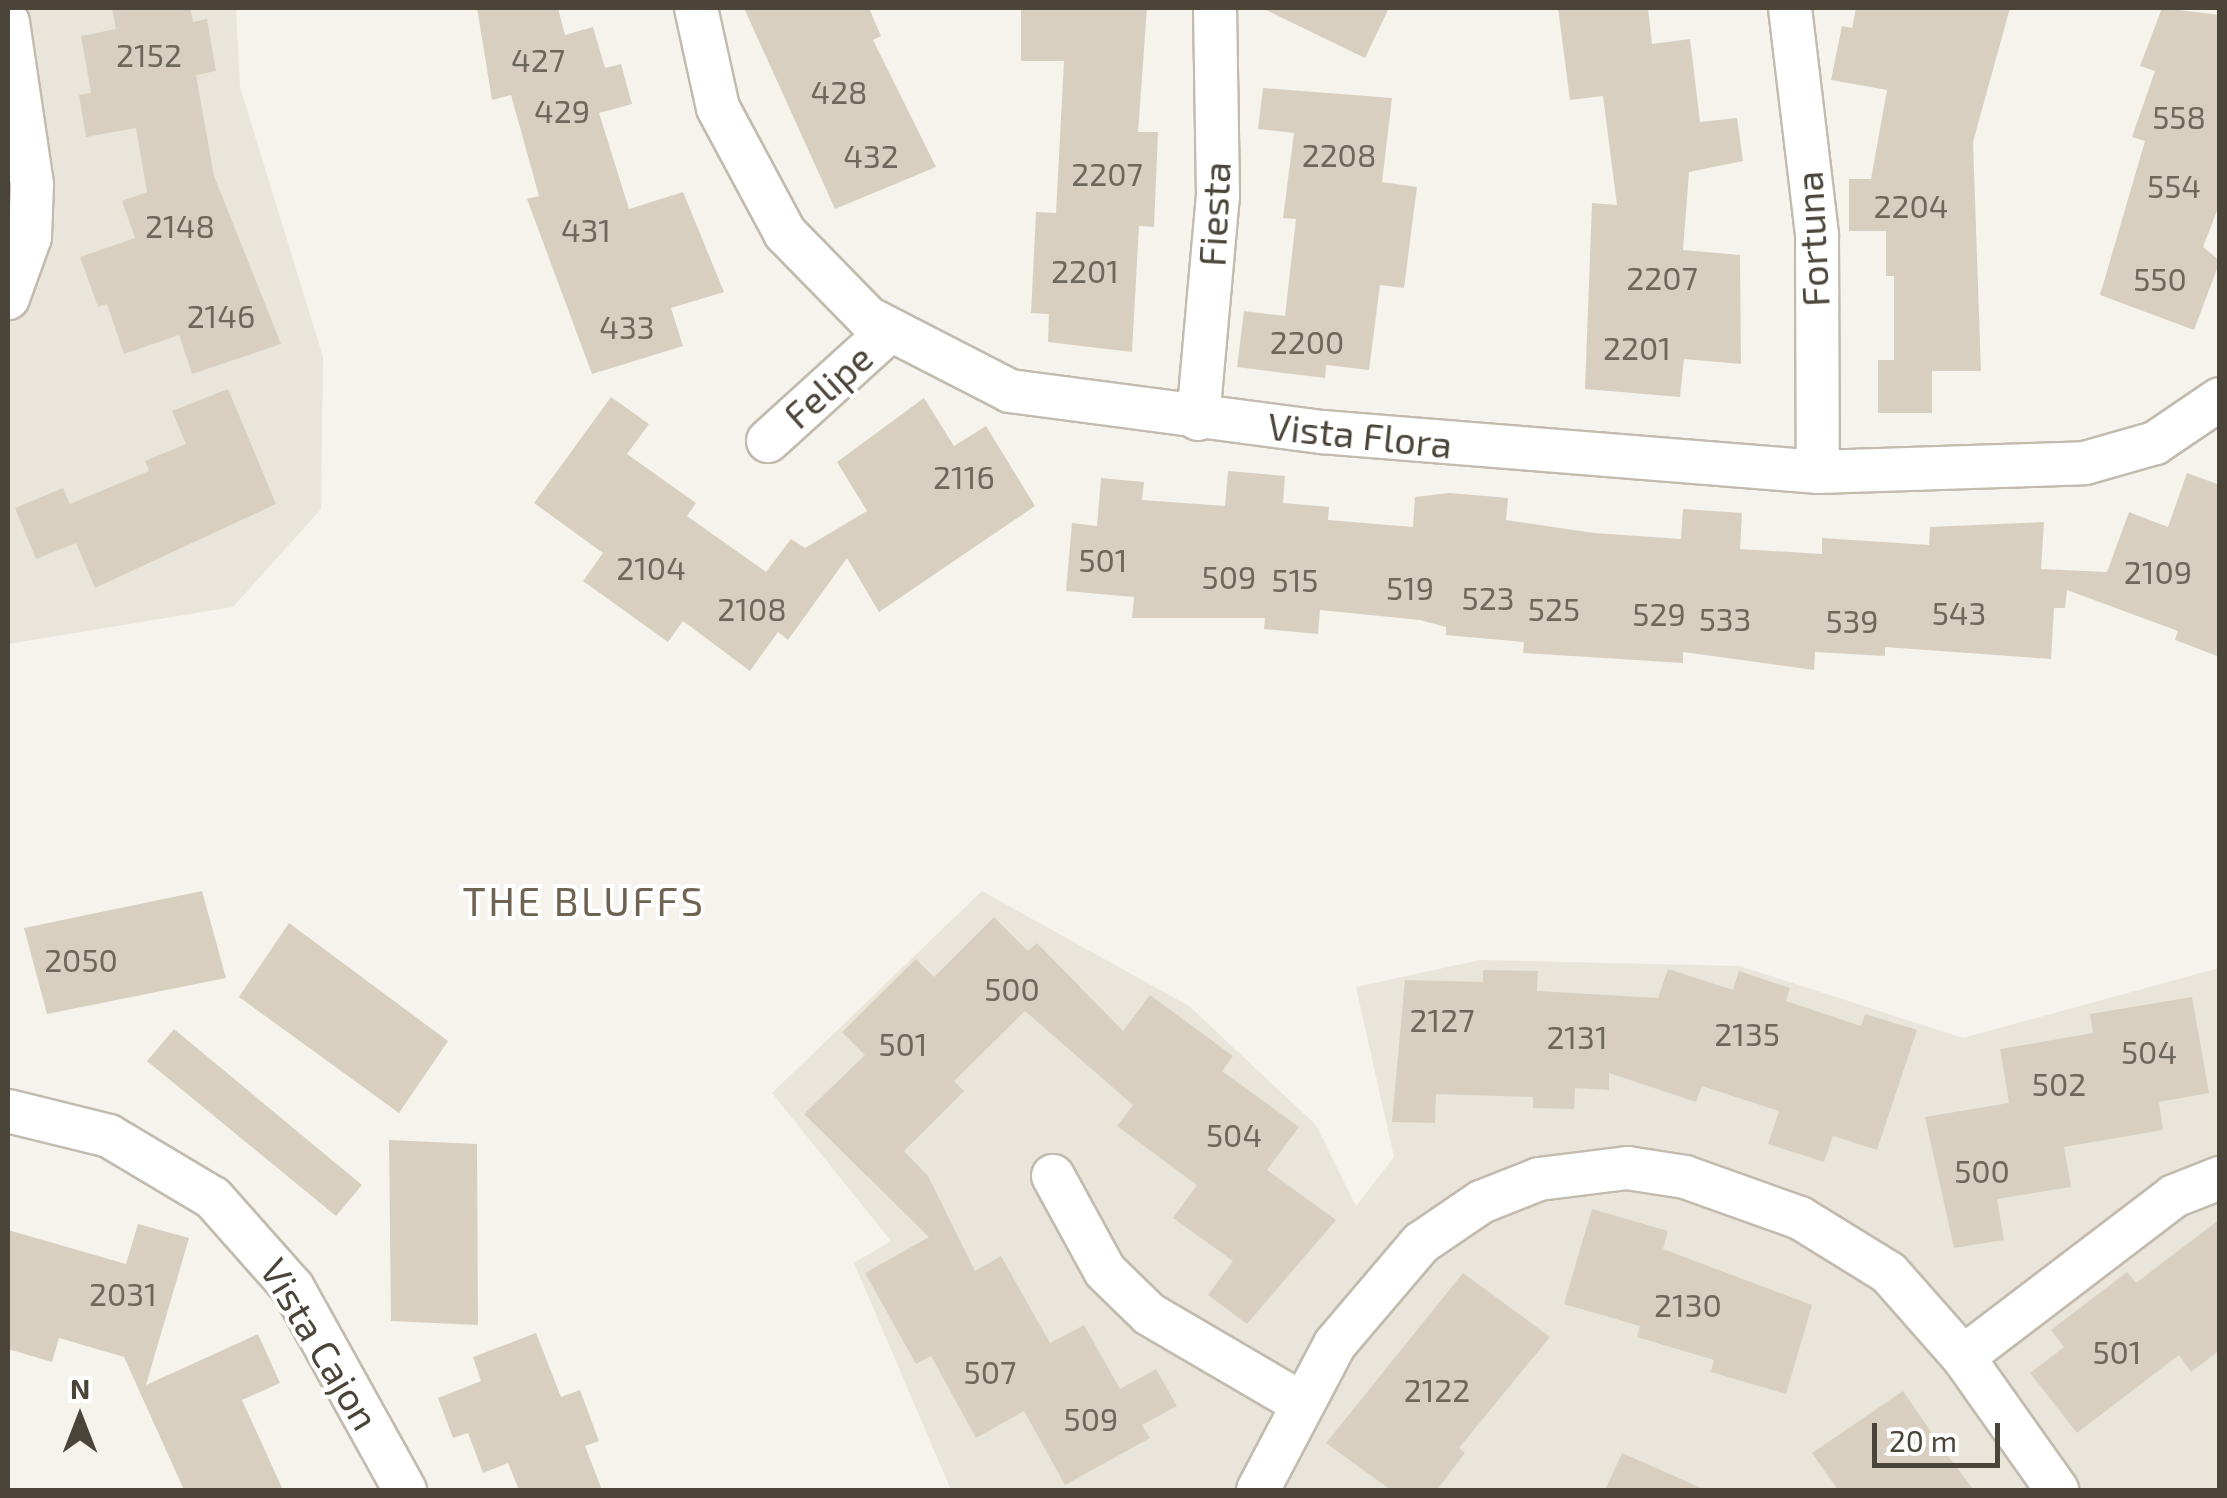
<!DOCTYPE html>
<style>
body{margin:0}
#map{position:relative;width:2227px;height:1498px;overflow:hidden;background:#f6f3ec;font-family:"Exo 2",sans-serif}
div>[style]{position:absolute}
.residential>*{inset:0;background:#eae5da}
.building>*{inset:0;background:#d8cfc1}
.roads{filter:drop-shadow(2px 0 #c2bbae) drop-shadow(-2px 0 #c2bbae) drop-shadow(0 2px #c2bbae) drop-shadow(0 -2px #c2bbae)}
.street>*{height:42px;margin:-21px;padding:0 21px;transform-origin:21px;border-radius:21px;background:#fff}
span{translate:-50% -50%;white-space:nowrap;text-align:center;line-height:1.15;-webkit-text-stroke:8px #fff;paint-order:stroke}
.number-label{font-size:32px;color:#6e675b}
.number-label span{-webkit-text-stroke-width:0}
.street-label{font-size:38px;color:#4b4439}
.neighbourhood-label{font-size:40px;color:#6e6250;letter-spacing:2.5px}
.frame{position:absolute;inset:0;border:10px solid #4b4439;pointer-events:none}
.north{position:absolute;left:30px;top:1368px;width:100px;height:100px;-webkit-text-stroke:8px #fff;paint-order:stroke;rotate:0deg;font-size:28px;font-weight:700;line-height:40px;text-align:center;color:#4b4439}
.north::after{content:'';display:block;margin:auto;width:35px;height:45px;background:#4b4439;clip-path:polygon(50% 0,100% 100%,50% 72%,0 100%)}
.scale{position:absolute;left:1872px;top:1423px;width:128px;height:45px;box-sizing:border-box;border:5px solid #4b4439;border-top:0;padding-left:12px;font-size:30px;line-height:35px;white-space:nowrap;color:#4b4439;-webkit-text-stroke:8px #fff;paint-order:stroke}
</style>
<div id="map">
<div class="residential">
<i style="clip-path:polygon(8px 8px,236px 8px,240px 87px,323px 357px,321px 509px,233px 607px,8px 644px)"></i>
<i style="clip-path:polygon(982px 891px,1189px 1006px,1316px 1125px,1356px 1206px,1394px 1157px,1356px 987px,1480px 960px,1740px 966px,1963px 1038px,2219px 968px,2219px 1490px,951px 1490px,854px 1263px,891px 1241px,772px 1093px)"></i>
</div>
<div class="building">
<i style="clip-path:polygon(112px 8px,190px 8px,193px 22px,207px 19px,216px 71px,196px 75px,214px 176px,281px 344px,192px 374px,179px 335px,124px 354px,107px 304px,98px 307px,80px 257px,135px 238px,122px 201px,147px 192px,136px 128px,86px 137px,79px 95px,91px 93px,81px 36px,116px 29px)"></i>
<i style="clip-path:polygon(477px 8px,558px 8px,565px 35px,593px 27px,605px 68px,621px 64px,632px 104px,599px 113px,629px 209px,683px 192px,724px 292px,671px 308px,683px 346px,592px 374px,527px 199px,539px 196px,511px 95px,492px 100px)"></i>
<i style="clip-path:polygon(744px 8px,869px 8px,881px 36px,873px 40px,936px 167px,835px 209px)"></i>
<i style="clip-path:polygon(1021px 8px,1147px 8px,1138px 132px,1158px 132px,1154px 227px,1139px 226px,1132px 352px,1048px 342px,1049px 314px,1031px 313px,1036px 212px,1056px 213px,1064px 61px,1021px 61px)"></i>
<i style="clip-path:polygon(1262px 8px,1389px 8px,1365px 58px)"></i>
<i style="clip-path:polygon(1558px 8px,1648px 8px,1652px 44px,1690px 39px,1700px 122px,1737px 118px,1743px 161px,1689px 172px,1683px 250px,1740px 255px,1741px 364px,1684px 359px,1680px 397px,1585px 389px,1592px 203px,1617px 205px,1603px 96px,1570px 100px)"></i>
<i style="clip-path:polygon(1856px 8px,2010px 8px,1973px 142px,1981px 371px,1932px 371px,1932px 413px,1878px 413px,1878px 360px,1894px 360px,1894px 276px,1886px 276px,1886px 231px,1849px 231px,1849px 179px,1871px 179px,1887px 90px,1831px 80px,1842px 26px,1852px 28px)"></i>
<i style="clip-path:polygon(2162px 8px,2220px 15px,2220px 203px,2203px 247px,2220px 261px,2194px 330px,2100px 295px,2145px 141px,2132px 137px,2155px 71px,2140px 66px)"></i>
<i style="clip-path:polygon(1263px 88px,1392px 98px,1382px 182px,1417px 187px,1404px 288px,1380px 285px,1369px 370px,1326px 365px,1325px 378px,1237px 367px,1244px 311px,1285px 316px,1296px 219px,1283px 218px,1294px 133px,1258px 129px)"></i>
<i style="clip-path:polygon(228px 389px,276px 504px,95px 588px,76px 543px,36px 559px,15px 508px,63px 488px,70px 504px,149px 471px,145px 461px,186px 444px,172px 411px)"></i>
<i style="clip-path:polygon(611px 397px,649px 424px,627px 454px,696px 503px,687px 516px,766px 572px,791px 539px,805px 548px,867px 511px,837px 462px,924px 398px,954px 446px,986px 426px,1035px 506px,879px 612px,847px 558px,788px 640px,778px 632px,750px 671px,683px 621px,668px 642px,583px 581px,603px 553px,534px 503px)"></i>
<i style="clip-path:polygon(1228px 471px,1285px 476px,1283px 503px,1329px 507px,1328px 520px,1413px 527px,1415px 497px,1449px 493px,1508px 498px,1506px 520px,1594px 533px,1681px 539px,1683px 509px,1742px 513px,1740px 549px,1822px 554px,1822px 538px,1929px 545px,1930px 527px,2044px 522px,2041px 569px,2107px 572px,2129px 512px,2168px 527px,2187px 473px,2220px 485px,2220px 657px,2175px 640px,2178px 631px,2067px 590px,2065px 608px,2054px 608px,2051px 659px,1885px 647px,1885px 656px,1815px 652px,1814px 670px,1683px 652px,1683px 663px,1523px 653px,1524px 642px,1446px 635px,1446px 627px,1420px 620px,1320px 610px,1318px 634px,1264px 629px,1265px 618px,1132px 618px,1134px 597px,1066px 591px,1072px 523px,1097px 526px,1101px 478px,1144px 482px,1142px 500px,1225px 506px)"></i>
<i style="clip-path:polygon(202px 891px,226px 978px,47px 1014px,24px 928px)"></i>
<i style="clip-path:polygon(994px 917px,1028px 951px,1037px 943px,1123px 1031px,1150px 995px,1233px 1056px,1222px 1071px,1299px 1127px,1267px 1170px,1336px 1220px,1247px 1324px,1208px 1295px,1233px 1261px,1173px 1218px,1197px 1185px,1117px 1126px,1133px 1105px,1025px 1011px,954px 1081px,964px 1091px,904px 1151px,928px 1176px,975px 1271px,1001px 1256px,1050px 1343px,1084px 1325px,1120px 1389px,1156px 1369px,1177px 1406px,1142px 1425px,1150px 1438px,1065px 1485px,1024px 1411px,976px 1438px,931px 1356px,916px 1364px,865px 1273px,929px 1237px,804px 1114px,865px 1055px,842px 1032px,916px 959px,934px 977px)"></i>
<i style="clip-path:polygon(289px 923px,448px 1041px,399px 1113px,239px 997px)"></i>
<i style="clip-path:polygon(1668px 969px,1733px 990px,1739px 971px,1790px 988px,1786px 1001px,1861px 1026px,1865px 1014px,1917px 1030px,1877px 1150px,1833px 1136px,1824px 1162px,1768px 1144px,1779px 1111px,1702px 1086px,1696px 1102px,1609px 1073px,1609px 1090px,1575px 1088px,1574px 1109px,1533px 1108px,1533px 1097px,1436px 1094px,1435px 1123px,1392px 1122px,1405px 980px,1483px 982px,1483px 970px,1538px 971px,1537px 991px,1658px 998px)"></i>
<i style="clip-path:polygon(2192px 997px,2209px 1093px,2159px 1102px,2163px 1130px,2064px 1147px,2071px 1187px,1997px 1199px,2004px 1240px,1954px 1248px,1925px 1117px,2009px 1103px,2000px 1049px,2093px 1033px,2090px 1014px)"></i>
<i style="clip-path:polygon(174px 1029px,362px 1185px,336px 1216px,147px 1061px)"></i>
<i style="clip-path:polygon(389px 1140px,477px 1144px,478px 1325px,391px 1321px)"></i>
<i style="clip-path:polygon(1592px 1209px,1668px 1231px,1663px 1249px,1812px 1305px,1786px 1394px,1711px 1372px,1714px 1360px,1637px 1337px,1640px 1326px,1564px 1304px)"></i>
<i style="clip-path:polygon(2220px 1219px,2220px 1350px,2191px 1372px,2179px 1355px,2077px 1433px,2030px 1373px,2064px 1347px,2051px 1330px,2127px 1272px,2136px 1283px)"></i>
<i style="clip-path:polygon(138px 1224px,189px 1238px,146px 1385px,258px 1334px,280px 1383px,242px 1400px,283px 1490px,184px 1490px,124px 1357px,59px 1338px,52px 1362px,8px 1349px,8px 1230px,126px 1264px)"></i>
<i style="clip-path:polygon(1463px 1273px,1550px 1337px,1459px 1448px,1465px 1453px,1437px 1490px,1391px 1490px,1326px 1443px)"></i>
<i style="clip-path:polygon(536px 1333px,561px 1397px,580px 1390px,599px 1441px,585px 1446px,602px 1490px,519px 1490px,508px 1463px,483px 1473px,468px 1433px,453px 1438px,438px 1398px,481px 1381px,473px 1357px)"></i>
<i style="clip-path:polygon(1903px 1391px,1945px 1452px,1974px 1490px,1838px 1490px,1812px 1453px)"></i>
<i style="clip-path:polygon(1622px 1453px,1706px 1490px,1605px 1490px)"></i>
</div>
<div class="roads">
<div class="street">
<i style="left:696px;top:8px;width:102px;rotate:77.6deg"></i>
<i style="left:718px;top:108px;width:142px;rotate:61.8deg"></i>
<i style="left:785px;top:233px;width:119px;rotate:45.7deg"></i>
<i style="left:868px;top:318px;width:160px;rotate:27.2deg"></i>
<i style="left:1010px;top:391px;width:315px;rotate:7.5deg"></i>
<i style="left:1322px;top:432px;width:498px;rotate:4.6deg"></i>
<i style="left:1818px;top:472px;width:267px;rotate:-1.9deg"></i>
<i style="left:2085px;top:463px;width:73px;rotate:-15.9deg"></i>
<i style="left:2155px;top:443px;width:78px;rotate:-34.1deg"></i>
<i style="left:1790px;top:8px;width:230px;rotate:83.2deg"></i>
<i style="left:1817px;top:236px;width:236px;rotate:89.8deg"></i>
<i style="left:8px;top:22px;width:164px;rotate:81.6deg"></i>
<i style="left:32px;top:184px;width:53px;rotate:92.2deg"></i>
<i style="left:30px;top:237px;width:65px;rotate:109.8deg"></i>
<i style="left:1198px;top:419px;width:224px;rotate:-84.9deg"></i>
<i style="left:1218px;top:196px;width:188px;rotate:-90.9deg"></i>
<i style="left:768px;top:441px;width:162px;rotate:-42.2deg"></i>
<i style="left:8px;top:1111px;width:104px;rotate:13.9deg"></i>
<i style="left:109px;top:1136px;width:121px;rotate:30.8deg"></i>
<i style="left:213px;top:1198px;width:120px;rotate:48.4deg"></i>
<i style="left:293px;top:1288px;width:231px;rotate:61deg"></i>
<i style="left:1053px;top:1176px;width:108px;rotate:61.3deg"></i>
<i style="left:1105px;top:1271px;width:62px;rotate:44.3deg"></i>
<i style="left:1149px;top:1314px;width:173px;rotate:30.3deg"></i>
<i style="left:1963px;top:1357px;width:265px;rotate:-37.3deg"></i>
<i style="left:2174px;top:1196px;width:49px;rotate:-21.4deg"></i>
<i style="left:1258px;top:1490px;width:165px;rotate:-62.2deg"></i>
<i style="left:1335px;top:1344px;width:133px;rotate:-49.6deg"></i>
<i style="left:1421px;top:1243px;width:73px;rotate:-34.3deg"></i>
<i style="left:1481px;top:1202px;width:62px;rotate:-21.6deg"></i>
<i style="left:1539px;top:1179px;width:89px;rotate:-7.1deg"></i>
<i style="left:1627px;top:1168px;width:59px;rotate:8.8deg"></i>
<i style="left:1685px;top:1177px;width:122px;rotate:19.6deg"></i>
<i style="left:1800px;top:1218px;width:105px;rotate:31.7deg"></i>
<i style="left:1889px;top:1273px;width:112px;rotate:48.6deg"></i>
<i style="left:1963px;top:1357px;width:163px;rotate:54.7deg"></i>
</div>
</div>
<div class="number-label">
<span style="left:149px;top:54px">2152</span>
<span style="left:538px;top:59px">427</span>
<span style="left:839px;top:91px">428</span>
<span style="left:562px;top:110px">429</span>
<span style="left:2179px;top:116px">558</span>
<span style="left:1339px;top:154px">2208</span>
<span style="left:871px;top:155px">432</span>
<span style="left:1107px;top:173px">2207</span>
<span style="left:2174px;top:185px">554</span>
<span style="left:1911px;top:205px">2204</span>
<span style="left:180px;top:225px">2148</span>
<span style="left:586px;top:229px">431</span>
<span style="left:1085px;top:270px">2201</span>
<span style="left:1662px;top:277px">2207</span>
<span style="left:2160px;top:278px">550</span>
<span style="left:221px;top:315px">2146</span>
<span style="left:627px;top:326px">433</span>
<span style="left:1307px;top:341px">2200</span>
<span style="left:1637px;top:347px">2201</span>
<span style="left:964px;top:476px">2116</span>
<span style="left:1103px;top:559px">501</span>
<span style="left:651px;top:567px">2104</span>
<span style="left:2158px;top:571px">2109</span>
<span style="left:1229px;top:576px">509</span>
<span style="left:1295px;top:579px">515</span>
<span style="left:1410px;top:587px">519</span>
<span style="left:1488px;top:597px">523</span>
<span style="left:752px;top:608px">2108</span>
<span style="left:1554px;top:608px">525</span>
<span style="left:1959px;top:612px">543</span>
<span style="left:1659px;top:613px">529</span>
<span style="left:1725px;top:618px">533</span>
<span style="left:1852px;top:620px">539</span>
<span style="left:81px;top:959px">2050</span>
<span style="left:1012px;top:988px">500</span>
<span style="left:1442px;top:1019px">2127</span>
<span style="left:1747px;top:1033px">2135</span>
<span style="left:1577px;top:1036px">2131</span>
<span style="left:903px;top:1043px">501</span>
<span style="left:2149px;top:1051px">504</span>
<span style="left:2059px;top:1083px">502</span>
<span style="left:1234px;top:1134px">504</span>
<span style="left:1982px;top:1170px">500</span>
<span style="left:123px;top:1293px">2031</span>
<span style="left:1688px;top:1304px">2130</span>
<span style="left:2117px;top:1351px">501</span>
<span style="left:990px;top:1371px">507</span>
<span style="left:1437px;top:1389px">2122</span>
<span style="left:1091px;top:1418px">509</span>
</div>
<div class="street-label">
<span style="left:1214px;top:214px;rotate:-87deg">Fiesta</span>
<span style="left:1812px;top:239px;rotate:-93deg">Fortuna</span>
<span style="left:828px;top:386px;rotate:-42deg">Felipe</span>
<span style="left:1360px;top:435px;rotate:6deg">Vista Flora</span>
<span style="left:320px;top:1344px;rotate:59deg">Vista Cajon</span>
</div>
<div class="neighbourhood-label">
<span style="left:584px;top:900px">THE BLUFFS</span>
</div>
<div class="frame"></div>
<div class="north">N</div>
<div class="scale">20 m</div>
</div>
